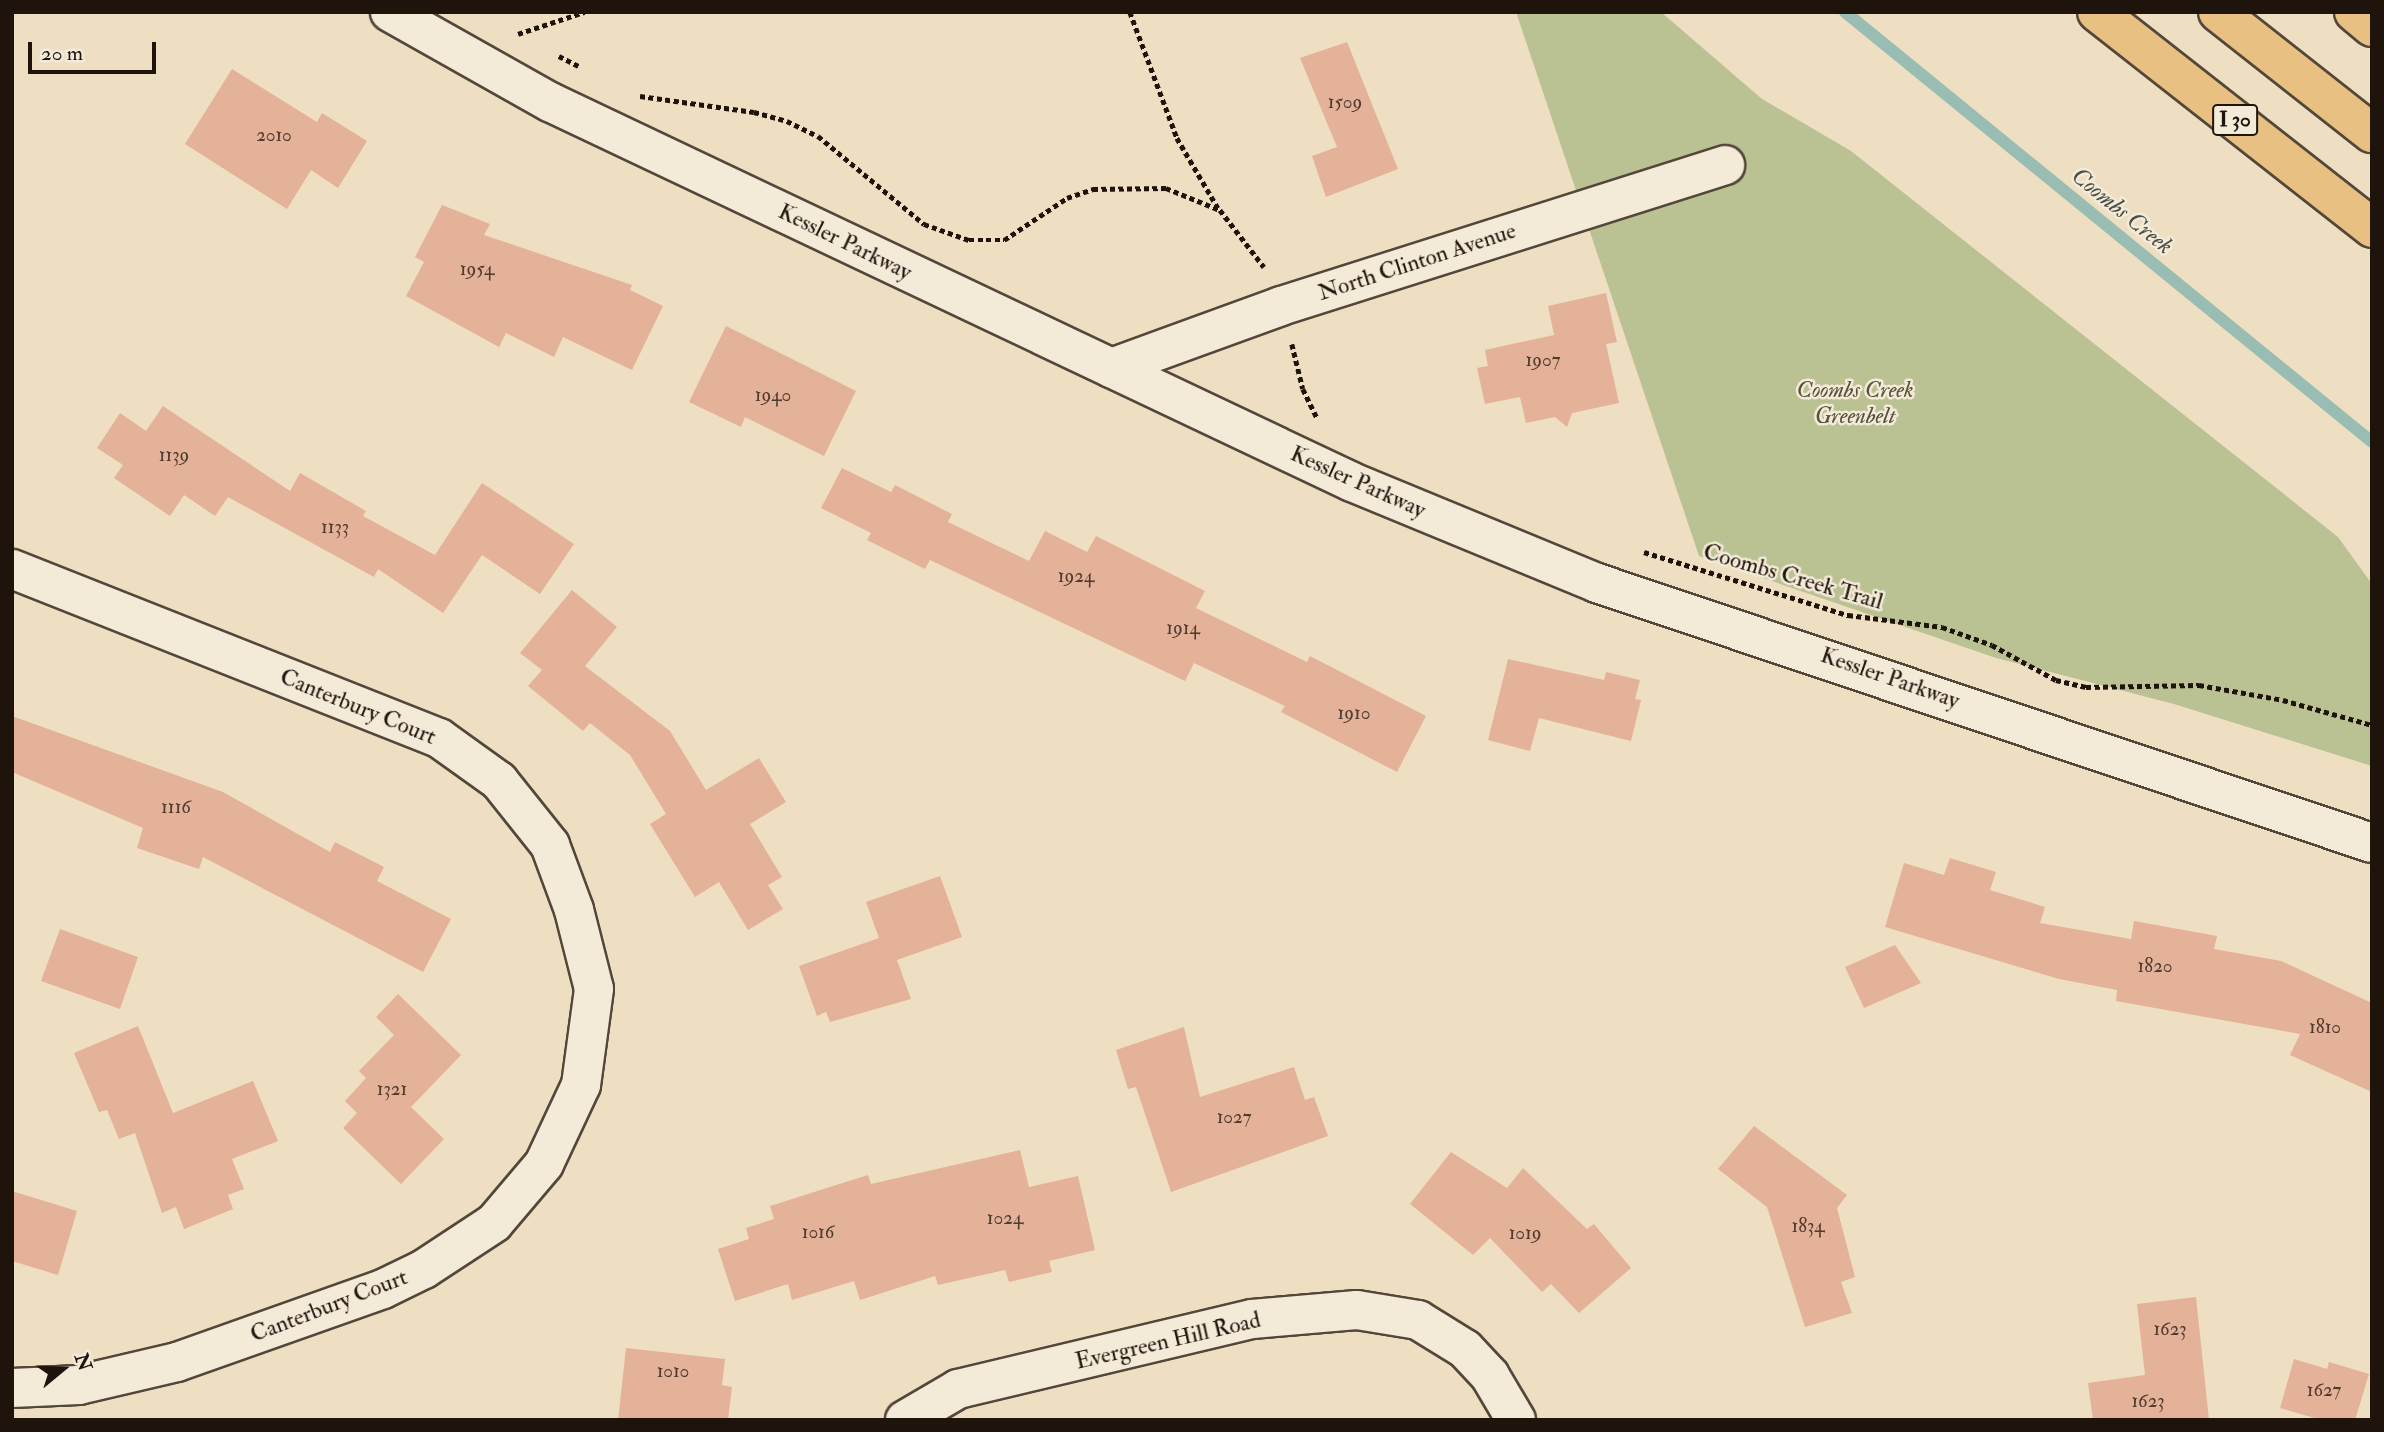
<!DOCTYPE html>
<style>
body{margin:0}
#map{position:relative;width:2384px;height:1432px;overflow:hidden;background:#eedfc3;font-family:"IM FELL Double Pica",serif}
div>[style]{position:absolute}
.green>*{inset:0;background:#bac193}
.stream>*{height:12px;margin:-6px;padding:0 6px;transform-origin:6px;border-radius:6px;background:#99bdb2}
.building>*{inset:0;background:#e4b199}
.path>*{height:4.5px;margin-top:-2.25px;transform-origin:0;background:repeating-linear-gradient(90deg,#1f140c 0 5px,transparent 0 8.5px)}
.roads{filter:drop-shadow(2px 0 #53473a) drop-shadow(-2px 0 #53473a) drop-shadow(0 2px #53473a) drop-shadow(0 -2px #53473a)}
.minor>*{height:38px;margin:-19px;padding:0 19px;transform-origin:19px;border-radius:19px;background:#f4ead8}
.highway>*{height:38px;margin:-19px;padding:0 19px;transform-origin:19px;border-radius:19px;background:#e7c082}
span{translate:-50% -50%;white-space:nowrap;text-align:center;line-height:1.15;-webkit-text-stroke:5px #f4ead8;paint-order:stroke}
.number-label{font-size:19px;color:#503b2f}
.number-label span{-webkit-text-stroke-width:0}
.shield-label span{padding:2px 5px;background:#f4ead8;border:2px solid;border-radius:5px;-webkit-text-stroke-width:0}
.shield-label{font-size:21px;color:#1f140c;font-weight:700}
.street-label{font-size:23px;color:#1f140c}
.park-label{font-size:23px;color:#55513b;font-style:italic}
.water-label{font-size:24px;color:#4a4f46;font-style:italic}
.frame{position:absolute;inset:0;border:14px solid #1f140c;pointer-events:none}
.north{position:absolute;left:28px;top:1334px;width:70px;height:70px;-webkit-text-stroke:5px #f4ead8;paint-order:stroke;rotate:71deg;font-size:19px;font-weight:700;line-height:28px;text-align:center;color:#1f140c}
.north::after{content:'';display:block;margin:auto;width:24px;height:32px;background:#1f140c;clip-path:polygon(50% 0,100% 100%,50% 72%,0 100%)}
.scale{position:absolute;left:28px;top:42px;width:128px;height:32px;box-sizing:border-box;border:4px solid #1f140c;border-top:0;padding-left:9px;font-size:21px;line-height:24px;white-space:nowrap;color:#1f140c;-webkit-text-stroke:5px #f4ead8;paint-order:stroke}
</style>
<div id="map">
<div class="green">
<i style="clip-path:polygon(1516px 12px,1661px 12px,1762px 99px,1851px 151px,2338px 537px,2372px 584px,2372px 766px,2174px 704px,1996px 658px,1699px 556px)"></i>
</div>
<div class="stream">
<i style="left:1845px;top:12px;width:680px;rotate:39.21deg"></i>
</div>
<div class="building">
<i style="clip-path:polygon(1347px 42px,1398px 169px,1326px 197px,1312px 156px,1337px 147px,1300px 58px)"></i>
<i style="clip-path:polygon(232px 69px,317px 122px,322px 113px,367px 141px,338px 188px,311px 170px,287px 209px,185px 144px)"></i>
<i style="clip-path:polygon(442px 205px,490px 224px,484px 235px,632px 285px,630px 290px,663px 306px,632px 370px,563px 337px,554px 357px,506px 333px,499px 347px,406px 296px,424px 262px,415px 257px)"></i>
<i style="clip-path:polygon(1606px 293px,1617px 342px,1606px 344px,1619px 403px,1572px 413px,1567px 427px,1555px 417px,1526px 423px,1520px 397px,1485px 404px,1477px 368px,1488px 366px,1485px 350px,1554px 335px,1548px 306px)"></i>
<i style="clip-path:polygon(726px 326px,856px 391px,824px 456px,745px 417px,741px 427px,689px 402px)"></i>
<i style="clip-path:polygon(163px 406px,290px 491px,300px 473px,366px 511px,363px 516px,435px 555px,482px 483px,574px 544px,540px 594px,482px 555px,443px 613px,378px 569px,374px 577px,228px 497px,215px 516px,184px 495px,170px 516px,114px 478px,123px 465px,97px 448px,120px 413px,146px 431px)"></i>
<i style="clip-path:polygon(842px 468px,891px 492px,895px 485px,952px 514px,948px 522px,1029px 561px,1045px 531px,1087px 552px,1096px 536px,1205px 591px,1196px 608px,1307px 662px,1310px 656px,1426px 716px,1397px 772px,1281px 712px,1285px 706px,1194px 663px,1185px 681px,930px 560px,925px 569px,867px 540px,871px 533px,821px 508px)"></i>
<i style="clip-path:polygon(572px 590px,617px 627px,585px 666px,670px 731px,706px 790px,759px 758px,786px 802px,750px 824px,782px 877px,768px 885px,783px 909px,748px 930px,719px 882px,695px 897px,650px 824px,666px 814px,630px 755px,590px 723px,583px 731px,528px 686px,542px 670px,520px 653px)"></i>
<i style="clip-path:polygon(1508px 659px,1604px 680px,1606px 672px,1640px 680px,1635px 699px,1641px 700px,1631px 741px,1539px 718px,1530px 751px,1488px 740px)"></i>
<i style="clip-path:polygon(12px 716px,223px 792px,330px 852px,335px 842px,384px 867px,377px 881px,451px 919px,423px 972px,203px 857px,199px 869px,137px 848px,143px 828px,12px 772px)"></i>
<i style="clip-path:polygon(1950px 858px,1996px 872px,1990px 890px,2045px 907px,2040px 923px,2131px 939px,2134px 921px,2217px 936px,2214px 949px,2281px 961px,2372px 1003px,2372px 1092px,2290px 1055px,2300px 1034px,2116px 1001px,2117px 990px,2059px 979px,1885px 927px,1904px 863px,1944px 875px)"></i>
<i style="clip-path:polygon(940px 876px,962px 937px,897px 960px,911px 999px,830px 1022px,826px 1012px,817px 1016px,799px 966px,879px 938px,866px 902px)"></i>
<i style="clip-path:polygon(60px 929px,138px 957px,120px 1009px,41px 981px)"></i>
<i style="clip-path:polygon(1895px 945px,1921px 983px,1864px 1008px,1845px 967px)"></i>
<i style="clip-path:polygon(398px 994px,461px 1055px,411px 1107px,444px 1139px,401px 1184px,343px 1128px,357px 1113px,345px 1101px,366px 1078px,359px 1071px,394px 1035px,376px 1017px)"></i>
<i style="clip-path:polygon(138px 1026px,173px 1113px,253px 1081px,278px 1141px,232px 1159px,244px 1189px,228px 1195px,233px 1209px,184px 1229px,176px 1207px,162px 1213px,135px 1133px,119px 1139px,107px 1110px,99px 1112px,74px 1053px)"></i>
<i style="clip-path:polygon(1184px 1027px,1200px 1097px,1294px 1067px,1305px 1100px,1314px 1097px,1328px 1136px,1171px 1192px,1136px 1087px,1128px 1089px,1116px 1050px)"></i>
<i style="clip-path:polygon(1754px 1126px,1847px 1195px,1837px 1208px,1855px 1277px,1841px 1282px,1852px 1313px,1805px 1327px,1767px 1207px,1718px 1169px)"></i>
<i style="clip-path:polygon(1020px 1150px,1029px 1187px,1078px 1176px,1095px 1250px,1049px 1261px,1052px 1272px,1009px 1282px,1005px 1270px,938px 1285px,935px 1276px,860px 1300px,854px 1281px,792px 1300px,788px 1284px,735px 1301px,718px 1249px,749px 1239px,746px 1228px,774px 1219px,770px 1206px,868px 1175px,871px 1184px)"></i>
<i style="clip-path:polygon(1451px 1152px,1507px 1188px,1523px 1168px,1587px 1229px,1594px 1224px,1631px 1268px,1579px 1313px,1551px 1284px,1542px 1292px,1490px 1238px,1473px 1255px,1410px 1204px)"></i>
<i style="clip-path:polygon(12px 1191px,77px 1211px,58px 1275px,12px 1261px)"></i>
<i style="clip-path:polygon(2196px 1297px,2209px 1420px,2093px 1420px,2088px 1383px,2145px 1375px,2137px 1304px)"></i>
<i style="clip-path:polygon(626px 1348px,725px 1359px,722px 1385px,732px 1387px,728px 1420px,618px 1420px)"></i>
<i style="clip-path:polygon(2294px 1359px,2327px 1369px,2329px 1362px,2369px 1374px,2355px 1420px,2321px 1420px,2280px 1408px)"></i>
</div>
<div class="path">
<i style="left:1130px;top:12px;width:134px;rotate:69.5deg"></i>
<i style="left:1177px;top:138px;width:81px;rotate:59.6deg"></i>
<i style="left:518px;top:34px;width:70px;rotate:-18.4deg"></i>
<i style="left:559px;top:56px;width:22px;rotate:27deg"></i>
<i style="left:640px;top:96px;width:115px;rotate:8deg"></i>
<i style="left:754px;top:112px;width:34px;rotate:15deg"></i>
<i style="left:787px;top:121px;width:34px;rotate:26deg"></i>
<i style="left:818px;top:136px;width:138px;rotate:39.7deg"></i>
<i style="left:924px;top:224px;width:48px;rotate:19.6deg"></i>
<i style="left:969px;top:240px;width:35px"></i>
<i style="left:1004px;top:240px;width:76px;rotate:-33.7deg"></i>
<i style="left:1067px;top:198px;width:28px;rotate:-19deg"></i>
<i style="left:1093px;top:189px;width:73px;rotate:-0.8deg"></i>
<i style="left:1166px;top:188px;width:58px;rotate:22.2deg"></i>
<i style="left:1220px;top:210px;width:72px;rotate:52.3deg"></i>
<i style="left:1292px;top:344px;width:46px;rotate:76.3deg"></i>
<i style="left:1303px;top:389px;width:32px;rotate:64deg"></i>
<i style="left:1644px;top:552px;width:214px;rotate:17.2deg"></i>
<i style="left:1848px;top:615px;width:95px;rotate:7.3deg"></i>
<i style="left:1942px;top:627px;width:53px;rotate:19.8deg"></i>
<i style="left:1992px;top:645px;width:73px;rotate:28.7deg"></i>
<i style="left:2056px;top:680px;width:31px;rotate:13deg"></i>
<i style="left:2086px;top:687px;width:113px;rotate:-1deg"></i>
<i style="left:2199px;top:685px;width:85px;rotate:10.1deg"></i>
<i style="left:2283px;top:700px;width:92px;rotate:15.7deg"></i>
</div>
<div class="roads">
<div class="minor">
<i style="left:390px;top:12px;width:184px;rotate:29.4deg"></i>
<i style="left:550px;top:102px;width:887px;rotate:25.35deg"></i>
<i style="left:1352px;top:482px;width:265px;rotate:22.4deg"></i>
<i style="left:1597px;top:583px;width:817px;rotate:18.55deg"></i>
<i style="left:1111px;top:368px;width:181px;rotate:-20deg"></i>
<i style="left:1281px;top:306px;width:466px;rotate:-17.6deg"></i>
<i style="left:12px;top:569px;width:459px;rotate:21.6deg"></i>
<i style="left:439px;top:738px;width:74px;rotate:35.6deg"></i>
<i style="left:499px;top:781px;width:82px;rotate:51.4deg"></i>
<i style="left:550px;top:845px;width:69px;rotate:69.7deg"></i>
<i style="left:574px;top:910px;width:81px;rotate:75.8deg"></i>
<i style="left:594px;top:989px;width:97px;rotate:97.7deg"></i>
<i style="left:581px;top:1085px;width:87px;rotate:115.1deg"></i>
<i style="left:544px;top:1164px;width:77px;rotate:130.3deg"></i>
<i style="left:494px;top:1223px;width:84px;rotate:146.7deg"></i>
<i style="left:424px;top:1269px;width:46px;rotate:154deg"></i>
<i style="left:383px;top:1289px;width:219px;rotate:160.5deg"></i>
<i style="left:177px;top:1362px;width:101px;rotate:166.8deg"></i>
<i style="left:79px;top:1385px;width:67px;rotate:177.4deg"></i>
<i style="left:905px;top:1420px;width:61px;rotate:-30.3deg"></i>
<i style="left:958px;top:1389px;width:302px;rotate:-13.4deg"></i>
<i style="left:1252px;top:1319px;width:105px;rotate:-4.9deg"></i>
<i style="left:1357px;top:1310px;width:62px;rotate:9.3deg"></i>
<i style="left:1418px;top:1320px;width:55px;rotate:31.7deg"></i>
<i style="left:1465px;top:1349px;width:37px;rotate:47deg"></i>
<i style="left:1490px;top:1376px;width:51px;rotate:59.4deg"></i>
</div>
<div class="highway">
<i style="left:2097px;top:12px;width:350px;rotate:38.1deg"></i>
<i style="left:2218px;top:12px;width:196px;rotate:38.2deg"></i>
<i style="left:2354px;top:12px;width:23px;rotate:40deg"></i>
</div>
</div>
<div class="number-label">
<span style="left:1345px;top:103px">1509</span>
<span style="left:274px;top:136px">2010</span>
<span style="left:477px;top:270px">1954</span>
<span style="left:1543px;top:361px">1907</span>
<span style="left:773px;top:396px">1940</span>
<span style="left:174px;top:456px">1139</span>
<span style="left:335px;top:528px">1133</span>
<span style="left:1076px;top:577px">1924</span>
<span style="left:1183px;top:629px">1914</span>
<span style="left:1354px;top:714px">1910</span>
<span style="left:176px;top:808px">1116</span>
<span style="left:2155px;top:967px">1820</span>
<span style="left:2325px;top:1028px">1810</span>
<span style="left:392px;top:1090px">1321</span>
<span style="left:1234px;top:1118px">1027</span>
<span style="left:1005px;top:1219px">1024</span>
<span style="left:1808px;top:1227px">1834</span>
<span style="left:818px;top:1233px">1016</span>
<span style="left:1525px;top:1234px">1019</span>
<span style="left:2170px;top:1330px">1623</span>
<span style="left:673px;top:1372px">1010</span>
<span style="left:2324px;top:1391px">1627</span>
<span style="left:2148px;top:1402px">1623</span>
</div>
<div class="shield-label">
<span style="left:2235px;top:120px">I 30</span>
</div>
<div class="street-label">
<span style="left:845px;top:242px;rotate:26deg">Kessler Parkway</span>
<span style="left:1417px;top:262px;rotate:-18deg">North Clinton Avenue</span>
<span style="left:1358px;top:482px;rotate:24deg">Kessler Parkway</span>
<span style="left:1793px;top:577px;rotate:16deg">Coombs Creek Trail</span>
<span style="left:1890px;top:678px;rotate:19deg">Kessler Parkway</span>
<span style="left:358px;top:707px;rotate:22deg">Canterbury Court</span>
<span style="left:329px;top:1306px;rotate:-21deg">Canterbury Court</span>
<span style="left:1168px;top:1341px;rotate:-13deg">Evergreen Hill Road</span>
</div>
<div class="park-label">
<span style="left:1855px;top:403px">Coombs Creek<br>Greenbelt</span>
</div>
<div class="water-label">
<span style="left:2122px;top:211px;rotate:39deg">Coombs Creek</span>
</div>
<div class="frame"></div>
<div class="north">N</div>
<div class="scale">20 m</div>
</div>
